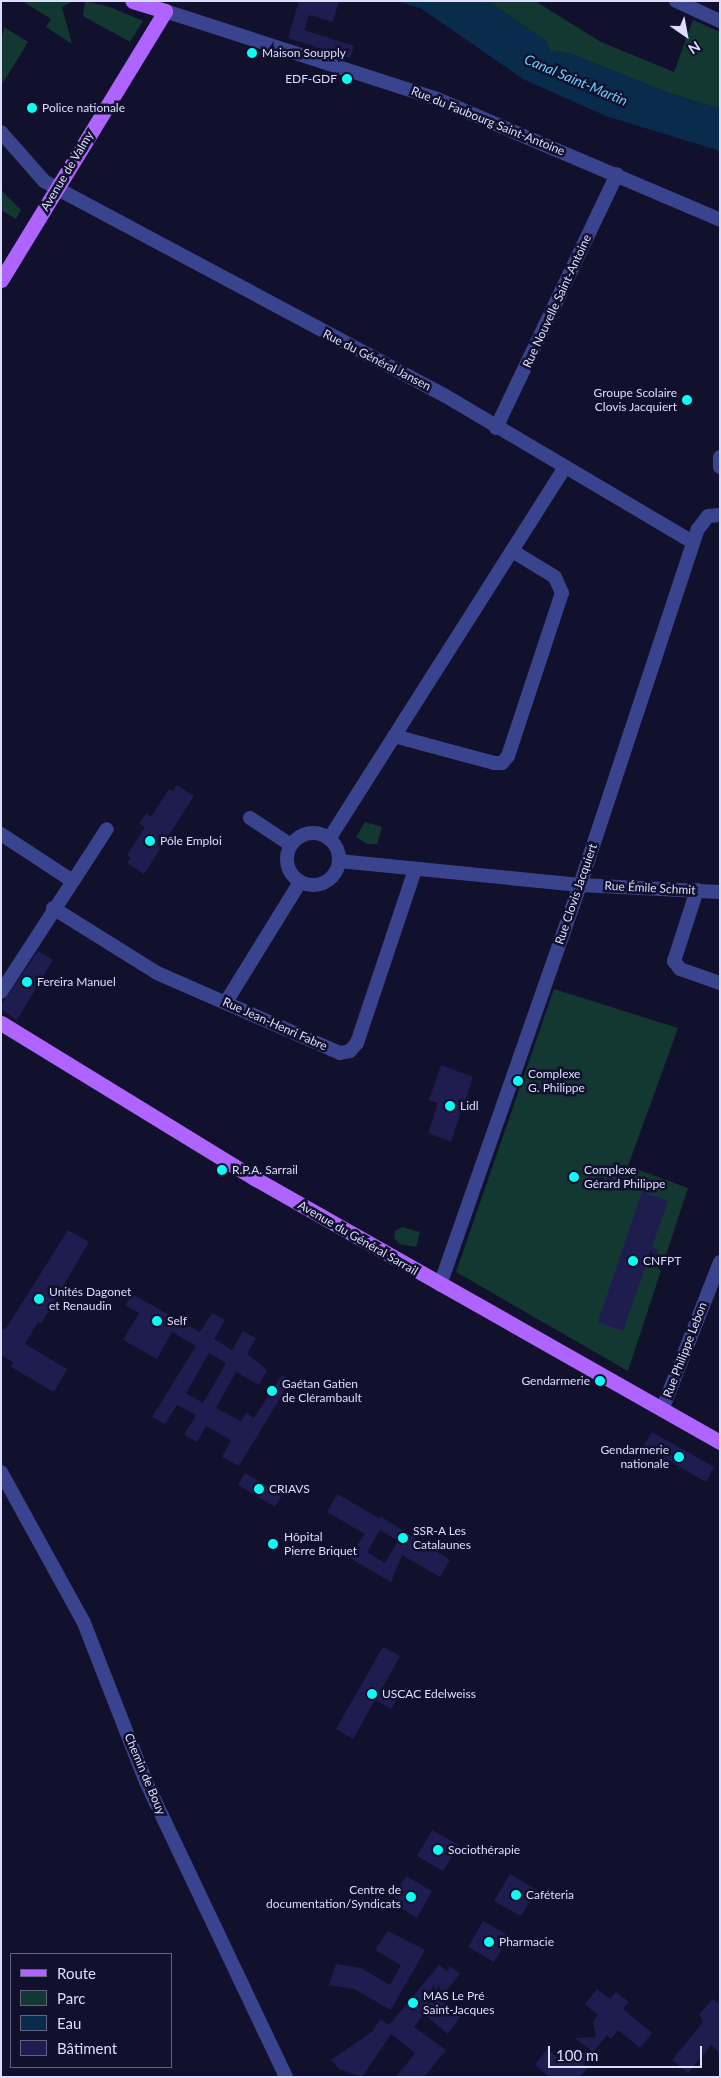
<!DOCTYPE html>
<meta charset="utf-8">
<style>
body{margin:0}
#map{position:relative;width:721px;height:2078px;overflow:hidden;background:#11112d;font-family:Lato,sans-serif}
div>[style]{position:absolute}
.green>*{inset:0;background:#133731}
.water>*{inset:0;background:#092c4d}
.building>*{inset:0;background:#1f1c4f}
.minor>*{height:14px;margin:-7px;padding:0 7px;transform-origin:7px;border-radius:7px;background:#3a438d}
.minor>.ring{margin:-7px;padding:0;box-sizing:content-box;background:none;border:14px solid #3a438d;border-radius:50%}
.major>*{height:15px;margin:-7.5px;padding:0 7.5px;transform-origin:7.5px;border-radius:7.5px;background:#af64ff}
.dots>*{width:14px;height:14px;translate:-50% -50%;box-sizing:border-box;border:2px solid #11112d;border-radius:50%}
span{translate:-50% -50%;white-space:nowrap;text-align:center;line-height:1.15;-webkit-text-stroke:5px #11112d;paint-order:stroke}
.poi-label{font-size:12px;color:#dddeff}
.left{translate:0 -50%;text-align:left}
.right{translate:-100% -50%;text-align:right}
.street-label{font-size:12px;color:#dddeff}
.water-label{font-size:14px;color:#6bcfff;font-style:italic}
.frame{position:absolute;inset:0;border:2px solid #dddeff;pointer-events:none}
.legend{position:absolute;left:10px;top:1953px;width:162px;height:115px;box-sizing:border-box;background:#11112d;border:1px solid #636381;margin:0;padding:6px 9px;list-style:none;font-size:15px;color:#dddeff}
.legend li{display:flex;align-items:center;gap:10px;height:25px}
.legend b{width:25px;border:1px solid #636381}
.north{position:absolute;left:661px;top:10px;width:50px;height:50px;-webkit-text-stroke:4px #11112d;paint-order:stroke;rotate:147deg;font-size:14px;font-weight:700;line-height:20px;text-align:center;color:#dddeff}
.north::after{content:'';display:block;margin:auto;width:18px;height:22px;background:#dddeff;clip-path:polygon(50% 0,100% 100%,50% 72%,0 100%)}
.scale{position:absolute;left:548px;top:2046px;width:154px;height:22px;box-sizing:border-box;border:2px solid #dddeff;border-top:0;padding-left:6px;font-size:15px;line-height:18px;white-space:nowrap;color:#dddeff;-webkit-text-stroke:4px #11112d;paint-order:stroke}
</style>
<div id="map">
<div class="green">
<i style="clip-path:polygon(22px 1px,73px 1px,62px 7px,72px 44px,46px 27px,51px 19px)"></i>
<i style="clip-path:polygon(85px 1px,110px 7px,143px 21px,130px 42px,83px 16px)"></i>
<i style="clip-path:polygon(488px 1px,535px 1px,601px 42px,674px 72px,693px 20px,720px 32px,720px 109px,663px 91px,572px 54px,550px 51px,546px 41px)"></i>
<i style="clip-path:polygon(4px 27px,28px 42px,1px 86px,1px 42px)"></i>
<i style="clip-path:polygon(1px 190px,21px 210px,16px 219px,1px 210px)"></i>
<i style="clip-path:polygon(365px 822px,382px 827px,377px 844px,367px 844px,356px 837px)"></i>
<i style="clip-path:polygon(554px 989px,678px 1028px,628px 1166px,688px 1188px,628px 1371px,456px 1272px)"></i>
<i style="clip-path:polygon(402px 1227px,420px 1232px,416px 1247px,400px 1244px,394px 1238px,395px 1231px)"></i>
</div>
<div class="water">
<i style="clip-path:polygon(398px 1px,488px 1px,546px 41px,550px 51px,572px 54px,663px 91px,720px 109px,720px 151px,606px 116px,523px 79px,422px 9px)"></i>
</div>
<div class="building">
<i style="clip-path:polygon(299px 1px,339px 1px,333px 22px,309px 15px,304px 30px,354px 46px,350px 58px,288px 38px)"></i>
<i style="clip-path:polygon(177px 785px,194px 796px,144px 874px,127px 863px,131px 858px,127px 855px,145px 827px,139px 824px,146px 813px,151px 817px,169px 789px,173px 791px)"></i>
<i style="clip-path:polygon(38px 951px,53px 960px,17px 1020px,1px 1009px,1px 1005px)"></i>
<i style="clip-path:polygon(441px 1065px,473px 1077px,451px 1142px,428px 1133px,438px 1103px,429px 1100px)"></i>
<i style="clip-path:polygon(642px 1192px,668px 1201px,652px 1247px,659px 1250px,655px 1259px,649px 1256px,623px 1331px,598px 1322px)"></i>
<i style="clip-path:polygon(68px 1230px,89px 1242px,41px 1324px,38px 1322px,25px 1344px,67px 1369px,54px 1392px,11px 1367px,13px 1362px,1px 1355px,1px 1328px,5px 1330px)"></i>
<i style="clip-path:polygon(evenodd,132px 1294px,200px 1332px,212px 1313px,225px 1320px,214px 1339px,232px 1350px,243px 1331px,256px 1338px,247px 1354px,267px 1370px,259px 1385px,236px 1372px,216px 1408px,241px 1421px,246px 1413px,254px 1418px,282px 1375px,291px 1380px,239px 1466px,222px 1457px,231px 1440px,206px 1426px,197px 1442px,184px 1435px,196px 1415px,177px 1405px,165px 1424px,152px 1417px,196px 1346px,172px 1332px,157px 1359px,123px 1340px,139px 1313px,125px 1305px,132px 1294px,209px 1353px,226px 1363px,203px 1403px,186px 1393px,209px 1353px)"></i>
<i style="clip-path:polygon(652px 1432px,714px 1467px,706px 1482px,643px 1446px)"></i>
<i style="clip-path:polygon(245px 1473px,282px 1495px,275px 1507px,238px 1485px)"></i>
<i style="clip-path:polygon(evenodd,337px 1494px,379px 1518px,380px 1516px,450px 1560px,440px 1577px,402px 1555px,391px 1582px,348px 1557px,365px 1534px,327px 1512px,337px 1494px,380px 1530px,398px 1541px,385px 1563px,367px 1552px,380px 1530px)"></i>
<i style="clip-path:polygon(383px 1647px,400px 1656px,381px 1690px,397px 1699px,391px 1709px,375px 1700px,353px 1739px,336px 1729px)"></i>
<i style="clip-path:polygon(432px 1830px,459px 1845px,443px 1871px,417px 1856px)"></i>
<i style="clip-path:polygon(510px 1874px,537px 1890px,521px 1916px,494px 1901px)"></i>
<i style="clip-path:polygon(406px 1876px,432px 1891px,417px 1918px,391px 1902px)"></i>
<i style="clip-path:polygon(483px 1921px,510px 1936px,494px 1962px,468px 1947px)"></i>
<i style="clip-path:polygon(388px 1931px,425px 1950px,391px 2010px,354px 1989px,329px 1985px,336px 1964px,361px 1968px,390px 1985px,401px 1965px,375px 1950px)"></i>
<i style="clip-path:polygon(439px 1965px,447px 1971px,450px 1966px,460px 1974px,439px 2000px,460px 2017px,448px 2034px,424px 2014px,414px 2027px,446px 2050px,424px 2077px,396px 2077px,415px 2053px,391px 2034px,362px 2077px,339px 2069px,331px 2060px,373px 2031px,380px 2019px,389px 2025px)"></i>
<i style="clip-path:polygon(597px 1989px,610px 1999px,616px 1992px,629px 2002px,623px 2009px,652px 2033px,640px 2048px,618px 2030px,611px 2039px,607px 2035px,593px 2052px,575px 2038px,596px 2037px,593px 2022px,598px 2015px,585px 2004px)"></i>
<i style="clip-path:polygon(713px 1999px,720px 2004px,720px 2053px,711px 2045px,688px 2073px,672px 2060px,703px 2022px,699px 2014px)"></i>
<i style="clip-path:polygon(547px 2049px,562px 2061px,567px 2054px,593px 2052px,583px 2064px,588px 2068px,580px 2077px,550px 2077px,535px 2065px)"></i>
</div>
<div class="minor">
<i style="left:676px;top:1px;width:48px;rotate:24.4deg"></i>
<i style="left:165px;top:11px;width:286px;rotate:17.9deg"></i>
<i style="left:437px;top:99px;width:308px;rotate:23.1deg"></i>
<i style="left:1px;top:132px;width:65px;rotate:48.7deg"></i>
<i style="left:44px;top:181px;width:14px;rotate:30deg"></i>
<i style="left:56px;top:188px;width:440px;rotate:28.1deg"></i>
<i style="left:444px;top:395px;width:289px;rotate:30.6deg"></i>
<i style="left:496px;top:428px;width:281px;rotate:-64.5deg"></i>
<i style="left:720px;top:457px;width:10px;rotate:90deg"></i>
<i style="left:394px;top:736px;width:104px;rotate:15.1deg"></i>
<i style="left:494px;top:763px;width:8px"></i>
<i style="left:502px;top:763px;width:9px;rotate:-49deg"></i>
<i style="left:508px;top:756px;width:172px;rotate:-71.7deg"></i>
<i style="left:562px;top:593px;width:17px;rotate:-114deg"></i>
<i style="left:555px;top:577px;width:50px;rotate:-148.8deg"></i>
<i style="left:250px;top:818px;width:49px;rotate:33.4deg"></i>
<i class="ring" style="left:287px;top:833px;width:38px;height:38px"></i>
<i style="left:1px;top:834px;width:84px;rotate:33.3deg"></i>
<i style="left:329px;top:839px;width:438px;rotate:-57.6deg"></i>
<i style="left:339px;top:861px;width:242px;rotate:5.7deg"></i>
<i style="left:580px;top:885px;width:140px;rotate:2.9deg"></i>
<i style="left:697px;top:890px;width:75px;rotate:107.9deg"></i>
<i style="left:674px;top:961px;width:10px;rotate:53deg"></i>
<i style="left:680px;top:969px;width:42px;rotate:19.3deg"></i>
<i style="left:53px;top:908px;width:123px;rotate:32deg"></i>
<i style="left:157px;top:973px;width:200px;rotate:23.6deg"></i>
<i style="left:340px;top:1053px;width:10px;rotate:-11deg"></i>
<i style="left:350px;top:1051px;width:11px;rotate:-49deg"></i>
<i style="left:357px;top:1043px;width:182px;rotate:-71.5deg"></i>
<i style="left:1px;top:992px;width:194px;rotate:-57deg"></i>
<i style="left:226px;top:1002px;width:141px;rotate:-58.3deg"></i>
<i style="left:440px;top:1285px;width:424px;rotate:-70.7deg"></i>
<i style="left:580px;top:885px;width:375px;rotate:-71.7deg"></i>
<i style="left:698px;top:529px;width:16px;rotate:-52deg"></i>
<i style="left:708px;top:516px;width:12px;rotate:-5deg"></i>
<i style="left:662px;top:1410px;width:159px;rotate:-68.6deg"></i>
<i style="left:1px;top:1472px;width:172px;rotate:61.2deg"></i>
<i style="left:84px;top:1623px;width:171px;rotate:68.7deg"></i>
<i style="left:146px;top:1782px;width:327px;rotate:64.6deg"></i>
</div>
<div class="major">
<i style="left:1px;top:280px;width:315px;rotate:-58.6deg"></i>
<i style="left:165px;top:11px;width:34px;rotate:-163deg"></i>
<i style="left:1px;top:1023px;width:297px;rotate:31.5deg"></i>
<i style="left:254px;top:1178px;width:536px;rotate:29.53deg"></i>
</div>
<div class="dots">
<i style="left:252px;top:53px;background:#09fff5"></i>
<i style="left:347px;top:79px;background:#09fff5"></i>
<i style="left:32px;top:108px;background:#09fff5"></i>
<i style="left:687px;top:400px;background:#09fff5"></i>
<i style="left:150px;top:841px;background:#09fff5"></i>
<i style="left:27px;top:982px;background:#09fff5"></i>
<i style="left:518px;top:1081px;background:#09fff5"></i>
<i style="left:450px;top:1106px;background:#09fff5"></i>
<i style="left:222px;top:1170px;background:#09fff5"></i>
<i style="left:574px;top:1177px;background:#09fff5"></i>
<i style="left:633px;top:1261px;background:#09fff5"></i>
<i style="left:39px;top:1299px;background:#09fff5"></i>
<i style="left:157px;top:1321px;background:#09fff5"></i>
<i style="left:600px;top:1381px;background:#09fff5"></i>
<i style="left:272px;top:1391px;background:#09fff5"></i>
<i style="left:679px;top:1457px;background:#09fff5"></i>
<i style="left:259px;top:1489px;background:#09fff5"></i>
<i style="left:403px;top:1538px;background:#09fff5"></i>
<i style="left:273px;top:1544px;background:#09fff5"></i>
<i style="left:372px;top:1694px;background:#09fff5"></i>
<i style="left:438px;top:1850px;background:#09fff5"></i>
<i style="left:516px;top:1895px;background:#09fff5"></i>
<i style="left:411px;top:1897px;background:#09fff5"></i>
<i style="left:489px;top:1942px;background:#09fff5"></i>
<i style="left:413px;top:2003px;background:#09fff5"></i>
</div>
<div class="poi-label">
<span class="left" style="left:262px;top:53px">Maison Soupply</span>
<span class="right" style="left:337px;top:79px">EDF-GDF</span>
<span class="left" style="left:42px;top:108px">Police nationale</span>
<span class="right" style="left:677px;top:400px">Groupe Scolaire<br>Clovis Jacquiert</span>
<span class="left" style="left:160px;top:841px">Pôle Emploi</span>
<span class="left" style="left:37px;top:982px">Fereira Manuel</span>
<span class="left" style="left:528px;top:1081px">Complexe<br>G. Philippe</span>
<span class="left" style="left:460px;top:1106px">Lidl</span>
<span class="left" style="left:232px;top:1170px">R.P.A. Sarrail</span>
<span class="left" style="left:584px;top:1177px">Complexe<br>Gérard Philippe</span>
<span class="left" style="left:643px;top:1261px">CNFPT</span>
<span class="left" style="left:49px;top:1299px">Unités Dagonet<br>et Renaudin</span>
<span class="left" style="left:167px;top:1321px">Self</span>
<span class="right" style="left:590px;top:1381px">Gendarmerie</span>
<span class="left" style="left:282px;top:1391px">Gaétan Gatien<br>de Clérambault</span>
<span class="right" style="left:669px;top:1457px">Gendarmerie<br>nationale</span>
<span class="left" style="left:269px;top:1489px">CRIAVS</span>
<span class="left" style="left:413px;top:1538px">SSR-A Les<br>Catalaunes</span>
<span class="left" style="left:284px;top:1544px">Hôpital<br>Pierre Briquet</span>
<span class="left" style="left:382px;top:1694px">USCAC Edelweiss</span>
<span class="left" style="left:448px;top:1850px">Sociothérapie</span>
<span class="right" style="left:401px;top:1897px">Centre de<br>documentation/Syndicats</span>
<span class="left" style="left:526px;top:1895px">Caféteria</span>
<span class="left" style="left:499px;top:1942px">Pharmacie</span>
<span class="left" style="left:423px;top:2003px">MAS Le Pré<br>Saint-Jacques</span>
</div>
<div class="street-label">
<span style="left:488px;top:121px;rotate:22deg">Rue du Faubourg Saint-Antoine</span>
<span style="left:67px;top:171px;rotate:-59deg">Avenue de Valmy</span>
<span style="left:557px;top:301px;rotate:-65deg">Rue Nouvelle Saint-Antoine</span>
<span style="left:377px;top:360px;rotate:27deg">Rue du Général Jansen</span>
<span style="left:650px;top:888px;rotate:3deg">Rue Émile Schmit</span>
<span style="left:576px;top:894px;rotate:-71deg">Rue Clovis Jacquiert</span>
<span style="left:275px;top:1024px;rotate:24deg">Rue Jean-Henri Fabre</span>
<span style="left:358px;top:1238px;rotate:30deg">Avenue du Général Sarrail</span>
<span style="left:685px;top:1350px;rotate:-69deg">Rue Philippe Lebon</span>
<span style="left:145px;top:1774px;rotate:67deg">Chemin de Bouy</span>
</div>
<div class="water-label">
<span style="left:576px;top:80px;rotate:23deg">Canal Saint-Martin</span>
</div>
<div class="frame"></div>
<ul class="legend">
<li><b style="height:6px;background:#af64ff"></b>Route</li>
<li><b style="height:14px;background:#133731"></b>Parc</li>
<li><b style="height:14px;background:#092c4d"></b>Eau</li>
<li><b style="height:14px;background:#1f1c4f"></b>Bâtiment</li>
</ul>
<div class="north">N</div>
<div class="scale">100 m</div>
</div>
